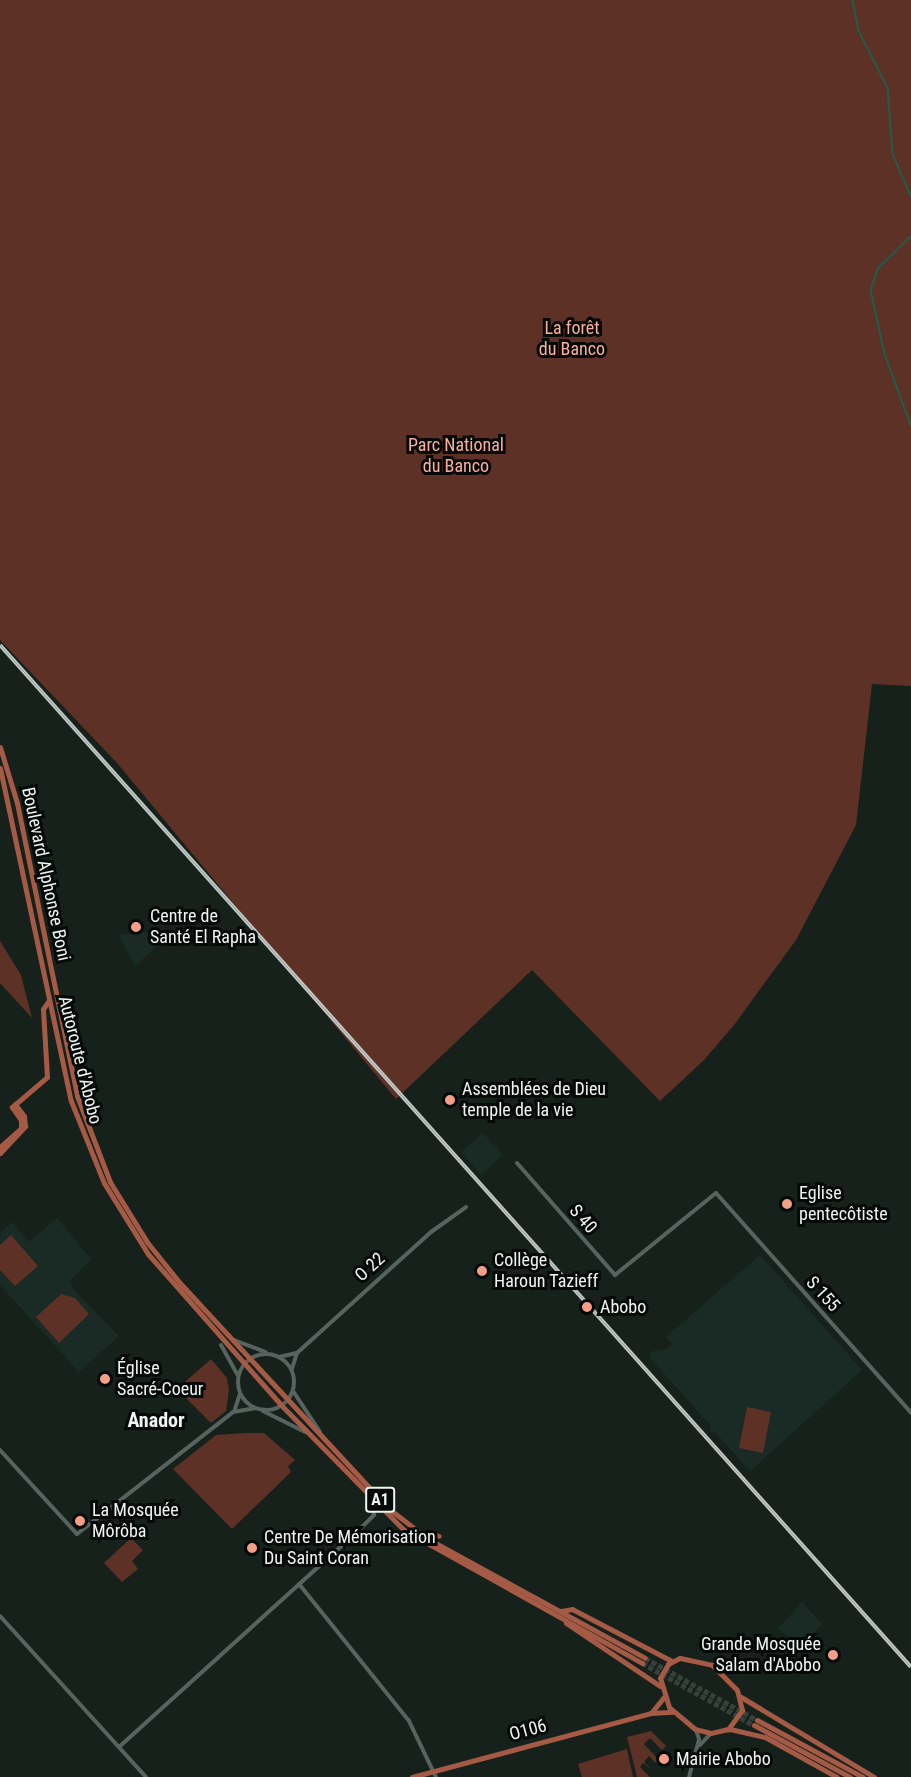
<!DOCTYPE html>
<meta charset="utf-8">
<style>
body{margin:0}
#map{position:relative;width:911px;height:1777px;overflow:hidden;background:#16211c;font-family:"Roboto Condensed",sans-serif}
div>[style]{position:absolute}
.built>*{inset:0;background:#1a2b25}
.green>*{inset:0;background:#5d3126}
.stream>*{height:1.5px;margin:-0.75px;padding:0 0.75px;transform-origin:0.75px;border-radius:0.75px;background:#1f5e49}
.major-tunnel>*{height:5px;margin-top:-2.5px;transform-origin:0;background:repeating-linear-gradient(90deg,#36413c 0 5px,transparent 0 7.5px)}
.minor>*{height:4px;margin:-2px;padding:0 2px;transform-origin:2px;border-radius:2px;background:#57635e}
.minor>.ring{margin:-2px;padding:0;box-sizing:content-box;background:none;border:4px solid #57635e;border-radius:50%}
.major>*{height:5px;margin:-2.5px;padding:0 2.5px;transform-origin:2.5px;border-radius:2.5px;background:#a55a45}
.rail>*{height:4px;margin-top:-2px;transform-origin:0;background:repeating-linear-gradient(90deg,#050907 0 4.5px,#bec6c2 0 9px);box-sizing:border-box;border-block:2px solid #bec6c2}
.dots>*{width:16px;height:16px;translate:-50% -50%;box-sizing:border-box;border:3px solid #050907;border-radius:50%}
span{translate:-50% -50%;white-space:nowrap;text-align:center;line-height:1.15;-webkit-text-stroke:6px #050907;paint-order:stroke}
.shield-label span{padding:2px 4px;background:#050907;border:2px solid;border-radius:4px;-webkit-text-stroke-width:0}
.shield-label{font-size:16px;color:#eef5f2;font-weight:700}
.park-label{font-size:18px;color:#fcae9a}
.street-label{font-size:18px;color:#eef5f2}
.poi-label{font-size:18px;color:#eef5f2}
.left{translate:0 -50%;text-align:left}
.right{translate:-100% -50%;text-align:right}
.neighbourhood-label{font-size:20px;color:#eef5f2;font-weight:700}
</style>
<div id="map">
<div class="built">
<i style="clip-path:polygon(158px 931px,165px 939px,135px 966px,118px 935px)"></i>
<i style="clip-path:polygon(483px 1133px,503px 1155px,481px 1175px,461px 1152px)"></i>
<i style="clip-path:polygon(57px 1218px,91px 1259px,70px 1281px,75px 1291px,119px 1336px,79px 1372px,0 1285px,0 1233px,12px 1222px,29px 1242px)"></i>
<i style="clip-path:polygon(760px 1255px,862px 1370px,750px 1471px,715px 1432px,711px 1433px,711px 1426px,651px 1359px,650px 1352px,668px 1348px,672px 1344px,666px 1337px)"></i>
<i style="clip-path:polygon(802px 1602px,822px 1624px,801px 1648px,778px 1629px)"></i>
</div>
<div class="green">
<i style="clip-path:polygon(0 0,911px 0,911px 686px,872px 684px,856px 825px,796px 940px,734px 1025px,704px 1060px,660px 1101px,532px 970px,396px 1099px,117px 763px,0 640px)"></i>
<i style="clip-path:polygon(0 941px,21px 975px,32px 1018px,0 983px)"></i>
<i style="clip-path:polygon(11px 1235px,38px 1266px,15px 1286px,0 1270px,0 1245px)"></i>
<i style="clip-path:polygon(61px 1294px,75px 1298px,89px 1314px,59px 1343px,36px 1317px)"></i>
<i style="clip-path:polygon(211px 1359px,227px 1378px,229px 1390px,226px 1411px,211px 1423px,177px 1389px)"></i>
<i style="clip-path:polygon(747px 1407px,771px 1412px,763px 1453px,739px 1448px)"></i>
<i style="clip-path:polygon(246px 1433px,264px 1433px,295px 1460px,288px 1466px,291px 1472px,232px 1529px,173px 1469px,216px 1435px)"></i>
<i style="clip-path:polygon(131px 1538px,143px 1550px,132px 1561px,138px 1569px,122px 1582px,104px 1563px)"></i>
<i style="clip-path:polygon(651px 1731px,666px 1746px,662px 1750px,650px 1738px,644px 1744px,659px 1760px,656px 1763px,649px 1756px,644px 1762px,651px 1769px,643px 1763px,640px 1767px,650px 1777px,637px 1777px,627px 1737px)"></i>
<i style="clip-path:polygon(627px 1749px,633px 1777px,582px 1777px,578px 1764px)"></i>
</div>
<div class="stream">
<i style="left:853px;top:0;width:32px;rotate:79deg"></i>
<i style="left:859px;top:31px;width:64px;rotate:63deg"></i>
<i style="left:888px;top:88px;width:66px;rotate:85.7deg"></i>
<i style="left:893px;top:154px;width:46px;rotate:66.8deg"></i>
<i style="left:911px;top:237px;width:45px;rotate:135.9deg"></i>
<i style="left:879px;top:268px;width:23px;rotate:110deg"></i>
<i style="left:871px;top:290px;width:66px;rotate:77.7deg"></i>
<i style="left:885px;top:354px;width:76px;rotate:69.9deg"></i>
</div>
<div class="major-tunnel">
<i style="left:645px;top:1658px;width:128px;rotate:29deg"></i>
<i style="left:642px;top:1663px;width:128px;rotate:29deg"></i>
</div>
<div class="minor">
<i style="left:517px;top:1163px;width:149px;rotate:48.8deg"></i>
<i style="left:615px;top:1275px;width:130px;rotate:-39.1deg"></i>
<i style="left:716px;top:1193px;width:294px;rotate:48.4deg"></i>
<i style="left:234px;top:1340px;width:34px;rotate:21deg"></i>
<i style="left:221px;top:1345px;width:35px;rotate:61deg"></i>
<i class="ring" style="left:238px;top:1354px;width:52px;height:52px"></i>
<i style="left:279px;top:1357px;width:18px;rotate:-13deg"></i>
<i style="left:297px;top:1353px;width:181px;rotate:-42.1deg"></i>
<i style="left:431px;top:1232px;width:43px;rotate:-35.5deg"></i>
<i style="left:292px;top:1369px;width:17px;rotate:-73deg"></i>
<i style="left:293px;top:1391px;width:49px;rotate:56.6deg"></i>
<i style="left:235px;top:1409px;width:16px;rotate:-72deg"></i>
<i style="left:263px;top:1411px;width:47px;rotate:26.6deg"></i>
<i style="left:0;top:1450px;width:114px;rotate:47.5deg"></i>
<i style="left:77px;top:1534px;width:198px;rotate:-38deg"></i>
<i style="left:233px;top:1412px;width:22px;rotate:-10deg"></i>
<i style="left:299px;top:1584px;width:176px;rotate:51.2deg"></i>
<i style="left:409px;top:1721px;width:62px;rotate:64.3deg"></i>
<i style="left:0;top:1616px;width:217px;rotate:47.8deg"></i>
<i style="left:700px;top:1745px;width:16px;rotate:-47deg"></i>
<i style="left:119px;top:1747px;width:318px;rotate:-42.1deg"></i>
<i style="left:355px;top:1534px;width:27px;rotate:-45deg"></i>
<i style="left:374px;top:1515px;width:15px;rotate:-101deg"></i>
<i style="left:689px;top:1777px;width:39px;rotate:-75deg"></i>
<i style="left:699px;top:1739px;width:9px;rotate:-108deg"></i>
</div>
<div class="major">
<i style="left:0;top:747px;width:59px;rotate:73.1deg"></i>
<i style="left:17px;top:803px;width:299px;rotate:78.4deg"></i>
<i style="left:77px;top:1096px;width:92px;rotate:69deg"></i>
<i style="left:110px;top:1182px;width:70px;rotate:58.3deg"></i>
<i style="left:147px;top:1242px;width:51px;rotate:51.3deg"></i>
<i style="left:179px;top:1282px;width:308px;rotate:47.2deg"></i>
<i style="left:388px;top:1508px;width:51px;rotate:37.8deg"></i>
<i style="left:428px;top:1539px;width:247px;rotate:28.7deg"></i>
<i style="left:0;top:768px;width:340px;rotate:78deg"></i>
<i style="left:71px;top:1101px;width:88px;rotate:68.1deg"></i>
<i style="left:104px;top:1183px;width:84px;rotate:58.2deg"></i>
<i style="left:148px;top:1254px;width:201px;rotate:48.6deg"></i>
<i style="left:281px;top:1405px;width:175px;rotate:45.5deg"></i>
<i style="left:404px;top:1530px;width:273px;rotate:29.2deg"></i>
<i style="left:0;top:1147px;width:28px;rotate:-42deg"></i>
<i style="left:21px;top:1128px;width:8px;rotate:-90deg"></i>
<i style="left:21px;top:1120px;width:16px;rotate:-125deg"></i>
<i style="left:12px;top:1107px;width:46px;rotate:-40.6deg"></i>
<i style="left:47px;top:1077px;width:68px;rotate:-93.4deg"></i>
<i style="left:43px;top:1009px;width:11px;rotate:-56deg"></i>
<i style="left:0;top:1153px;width:37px;rotate:-47deg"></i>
<i style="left:25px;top:1126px;width:10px;rotate:-96deg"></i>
<i style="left:24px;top:1116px;width:15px;rotate:-127deg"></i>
<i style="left:422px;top:1532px;width:17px;rotate:13deg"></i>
<i style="left:561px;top:1611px;width:11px;rotate:-10deg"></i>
<i style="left:572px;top:1609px;width:113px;rotate:27.5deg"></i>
<i style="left:566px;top:1623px;width:113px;rotate:33.8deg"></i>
<i style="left:680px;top:1658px;width:33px;rotate:12deg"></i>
<i style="left:712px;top:1665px;width:35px;rotate:45deg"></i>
<i style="left:737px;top:1690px;width:21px;rotate:76deg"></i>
<i style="left:742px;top:1710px;width:24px;rotate:126deg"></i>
<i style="left:728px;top:1729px;width:17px;rotate:167deg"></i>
<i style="left:711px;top:1733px;width:16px;rotate:-166deg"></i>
<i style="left:695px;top:1729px;width:34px;rotate:-140deg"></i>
<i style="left:669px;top:1707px;width:30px;rotate:-107deg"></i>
<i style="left:660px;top:1678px;width:16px;rotate:-60deg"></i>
<i style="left:668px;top:1664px;width:13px;rotate:-27deg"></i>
<i style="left:741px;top:1697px;width:155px;rotate:31deg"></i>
<i style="left:651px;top:1713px;width:21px;rotate:-51deg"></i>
<i style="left:757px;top:1720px;width:120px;rotate:28.3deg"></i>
<i style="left:754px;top:1725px;width:109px;rotate:28.4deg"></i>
<i style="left:730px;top:1729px;width:36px;rotate:13deg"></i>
<i style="left:765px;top:1737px;width:82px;rotate:29.1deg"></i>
<i style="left:412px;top:1777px;width:247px;rotate:-15deg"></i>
<i style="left:651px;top:1713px;width:22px;rotate:-3deg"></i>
</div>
<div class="rail">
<i style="left:0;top:645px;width:1369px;rotate:48.29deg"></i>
</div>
<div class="dots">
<i style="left:136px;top:927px;background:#f49e89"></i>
<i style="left:450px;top:1100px;background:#f49e89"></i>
<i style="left:787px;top:1204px;background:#f49e89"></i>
<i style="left:482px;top:1271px;background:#f49e89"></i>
<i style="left:587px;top:1307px;background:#f49e89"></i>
<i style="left:105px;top:1379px;background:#f49e89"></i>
<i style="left:80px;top:1521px;background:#f49e89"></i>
<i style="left:252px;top:1548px;background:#f49e89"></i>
<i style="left:833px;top:1655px;background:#f49e89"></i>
<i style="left:664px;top:1759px;background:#f49e89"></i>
</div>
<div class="shield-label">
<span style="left:380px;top:1500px">A1</span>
</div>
<div class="park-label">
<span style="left:572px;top:339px">La forêt<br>du Banco</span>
<span style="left:456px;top:456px">Parc National<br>du Banco</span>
</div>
<div class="street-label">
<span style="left:46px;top:874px;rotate:78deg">Boulevard Alphonse Boni</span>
<span style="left:80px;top:1060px;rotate:76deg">Autoroute d'Abobo</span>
<span style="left:583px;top:1219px;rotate:49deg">S 40</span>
<span style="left:370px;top:1267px;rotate:-42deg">O 22</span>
<span style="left:823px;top:1294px;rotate:48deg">S 155</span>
<span style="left:528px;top:1730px;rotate:-15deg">O106</span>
</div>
<div class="poi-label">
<span class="left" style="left:150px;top:927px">Centre de<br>Santé El Rapha</span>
<span class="left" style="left:462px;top:1100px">Assemblées de Dieu<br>temple de la vie</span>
<span class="left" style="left:799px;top:1204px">Eglise<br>pentecôtiste</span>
<span class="left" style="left:494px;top:1271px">Collège<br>Haroun Tazieff</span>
<span class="left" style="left:600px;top:1307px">Abobo</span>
<span class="left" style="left:117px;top:1379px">Église<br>Sacré-Coeur</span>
<span class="left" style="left:92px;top:1521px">La Mosquée<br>Môrôba</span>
<span class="left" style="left:264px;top:1548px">Centre De Mémorisation<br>Du Saint Coran</span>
<span class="right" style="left:821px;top:1655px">Grande Mosquée<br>Salam d'Abobo</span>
<span class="left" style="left:676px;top:1759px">Mairie Abobo</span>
</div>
<div class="neighbourhood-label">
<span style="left:156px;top:1420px">Anador</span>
</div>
</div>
